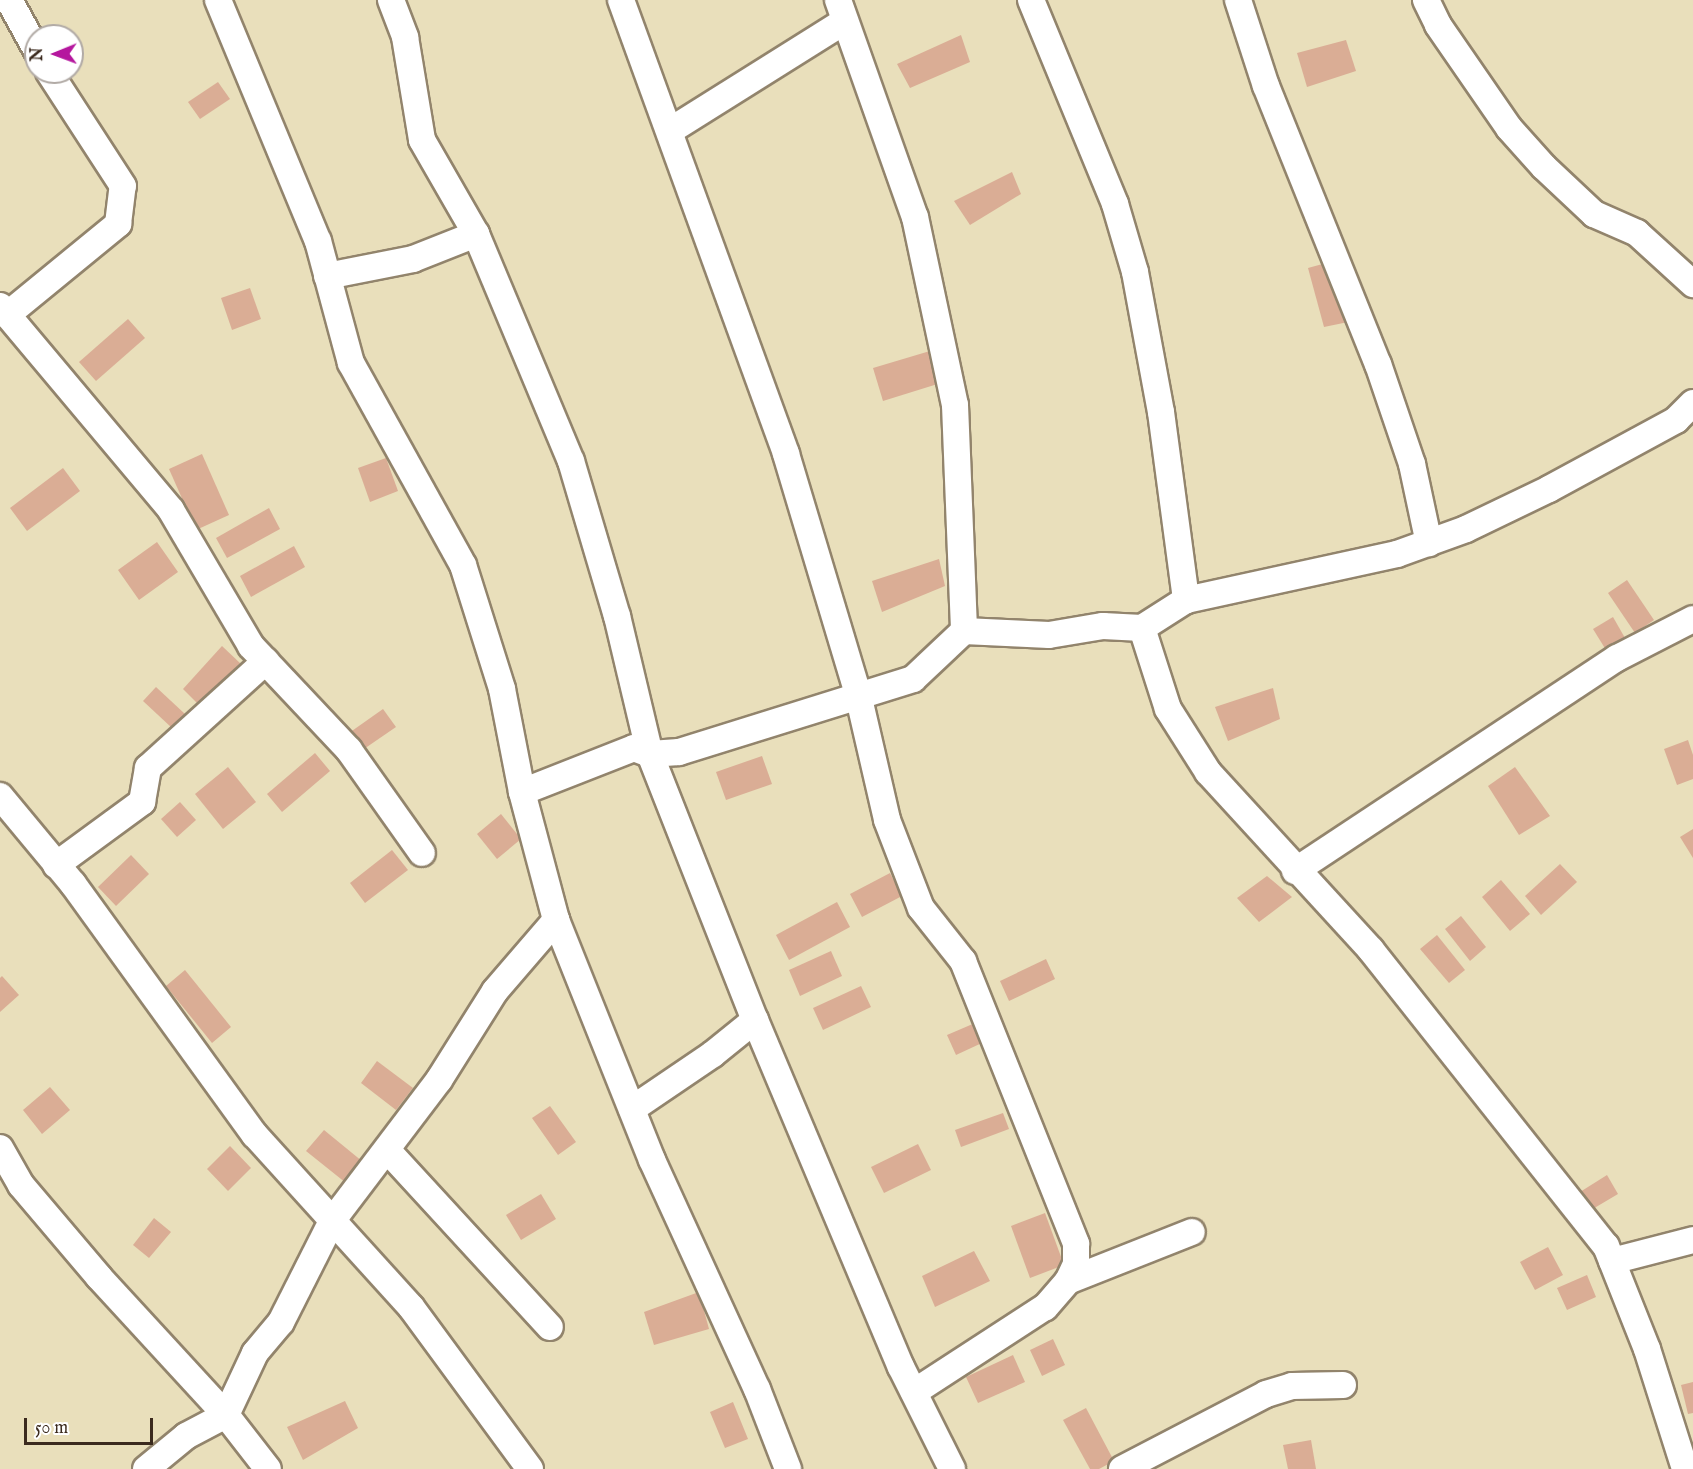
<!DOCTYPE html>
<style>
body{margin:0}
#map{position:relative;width:1693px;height:1469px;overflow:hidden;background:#e9dfbb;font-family:"IM FELL English",serif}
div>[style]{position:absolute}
.building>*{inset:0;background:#daad95}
.roads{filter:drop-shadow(2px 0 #92846c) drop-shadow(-2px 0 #92846c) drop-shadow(0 2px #92846c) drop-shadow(0 -2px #92846c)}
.minor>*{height:26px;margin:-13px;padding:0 13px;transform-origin:13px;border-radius:13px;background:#fff}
span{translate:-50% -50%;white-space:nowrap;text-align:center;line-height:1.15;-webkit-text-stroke:6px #fff;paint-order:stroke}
.north{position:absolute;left:24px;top:24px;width:60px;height:60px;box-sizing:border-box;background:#fff;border:2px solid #b1aaa5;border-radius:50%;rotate:269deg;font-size:16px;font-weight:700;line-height:24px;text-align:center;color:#3b2a1e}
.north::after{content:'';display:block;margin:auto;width:21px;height:27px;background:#b5179e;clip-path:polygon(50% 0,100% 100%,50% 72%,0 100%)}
.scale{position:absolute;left:24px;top:1418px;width:129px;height:27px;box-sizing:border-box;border:3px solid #3b2a1e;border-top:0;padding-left:8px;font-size:18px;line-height:21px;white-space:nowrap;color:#3b2a1e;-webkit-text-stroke:4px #fff;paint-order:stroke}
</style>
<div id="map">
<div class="building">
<i style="clip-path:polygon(961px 35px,970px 62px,910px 88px,897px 64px)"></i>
<i style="clip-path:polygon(1346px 40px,1356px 71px,1307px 87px,1297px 53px)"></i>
<i style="clip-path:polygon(218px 82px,230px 99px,200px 119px,188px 102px)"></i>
<i style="clip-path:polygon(1012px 172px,1021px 194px,970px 225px,954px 201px)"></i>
<i style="clip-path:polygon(1337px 260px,1353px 321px,1324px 327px,1308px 268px)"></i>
<i style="clip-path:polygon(250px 288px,261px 319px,232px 330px,221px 298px)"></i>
<i style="clip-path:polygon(128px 319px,145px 338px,96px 381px,79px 362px)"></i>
<i style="clip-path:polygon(940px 348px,944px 382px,883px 401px,873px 368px)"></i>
<i style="clip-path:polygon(202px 454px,229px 515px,196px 530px,169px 469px)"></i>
<i style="clip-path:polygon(386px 458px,398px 491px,370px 502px,358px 468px)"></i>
<i style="clip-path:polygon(63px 468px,80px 491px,27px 531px,10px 508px)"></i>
<i style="clip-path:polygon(269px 508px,280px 529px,227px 558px,216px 538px)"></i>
<i style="clip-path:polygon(157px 542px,178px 572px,139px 600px,118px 570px)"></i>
<i style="clip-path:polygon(294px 546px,305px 567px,251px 597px,240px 576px)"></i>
<i style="clip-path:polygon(939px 559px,945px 586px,882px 612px,872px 581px)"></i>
<i style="clip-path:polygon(1627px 580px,1654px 620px,1635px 633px,1608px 593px)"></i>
<i style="clip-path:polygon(1613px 617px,1625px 638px,1606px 650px,1593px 629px)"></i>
<i style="clip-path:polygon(222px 646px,241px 664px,201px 707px,183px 689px)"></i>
<i style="clip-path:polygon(156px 687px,185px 714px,172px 728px,143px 701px)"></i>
<i style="clip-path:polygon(1273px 688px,1280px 719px,1228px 741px,1215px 707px)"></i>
<i style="clip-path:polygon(383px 709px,396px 727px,361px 751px,349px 733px)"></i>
<i style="clip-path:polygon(1688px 740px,1693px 755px,1693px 779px,1677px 785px,1664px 749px)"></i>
<i style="clip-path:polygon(315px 753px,330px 771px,282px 812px,267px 794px)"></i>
<i style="clip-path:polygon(762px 756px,772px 784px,726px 800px,716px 772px)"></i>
<i style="clip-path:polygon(228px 767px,256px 802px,223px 829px,195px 794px)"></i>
<i style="clip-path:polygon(1515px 767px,1550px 816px,1519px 835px,1488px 786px)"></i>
<i style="clip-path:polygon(180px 802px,196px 820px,177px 837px,161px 819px)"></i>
<i style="clip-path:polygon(501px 814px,521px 839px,497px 859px,477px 834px)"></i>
<i style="clip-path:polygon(1693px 829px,1693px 858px,1680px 837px)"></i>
<i style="clip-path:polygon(392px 850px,408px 870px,365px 903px,350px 883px)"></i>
<i style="clip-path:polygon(131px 855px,149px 874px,116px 906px,98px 887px)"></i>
<i style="clip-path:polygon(1560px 864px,1577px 882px,1541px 915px,1525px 896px)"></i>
<i style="clip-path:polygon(890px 873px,902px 896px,862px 917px,850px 894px)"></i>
<i style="clip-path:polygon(1267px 876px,1292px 897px,1259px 922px,1237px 898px)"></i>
<i style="clip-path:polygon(1501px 880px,1530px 914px,1510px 931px,1482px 897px)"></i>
<i style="clip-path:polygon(837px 902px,850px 927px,789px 960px,776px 935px)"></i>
<i style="clip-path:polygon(1461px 916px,1486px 947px,1470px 961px,1445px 929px)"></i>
<i style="clip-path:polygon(1437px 935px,1465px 970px,1449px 983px,1420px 949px)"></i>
<i style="clip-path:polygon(831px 951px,842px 976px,800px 996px,789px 970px)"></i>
<i style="clip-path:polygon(1046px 959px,1055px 979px,1009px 1001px,1000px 981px)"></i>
<i style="clip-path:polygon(185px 970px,231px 1027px,212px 1043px,166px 986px)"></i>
<i style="clip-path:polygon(2px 976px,19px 995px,0 1012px,0 978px)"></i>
<i style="clip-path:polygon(861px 986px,871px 1007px,823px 1030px,813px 1008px)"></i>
<i style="clip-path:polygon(975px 1023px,984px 1042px,956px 1055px,947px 1035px)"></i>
<i style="clip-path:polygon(377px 1061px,413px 1088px,396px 1110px,361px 1083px)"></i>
<i style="clip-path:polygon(50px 1087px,70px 1110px,42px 1134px,23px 1110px)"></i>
<i style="clip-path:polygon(550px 1106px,576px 1142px,558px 1155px,532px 1118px)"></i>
<i style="clip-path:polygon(1003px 1113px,1009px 1129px,961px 1147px,955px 1130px)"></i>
<i style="clip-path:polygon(324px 1130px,368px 1166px,351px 1187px,306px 1151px)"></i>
<i style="clip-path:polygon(918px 1144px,931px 1170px,884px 1193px,871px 1167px)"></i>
<i style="clip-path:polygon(230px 1146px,251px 1168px,228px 1191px,207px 1169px)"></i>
<i style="clip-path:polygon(1607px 1175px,1618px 1194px,1591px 1210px,1580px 1192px)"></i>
<i style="clip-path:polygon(541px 1194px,556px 1219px,521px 1240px,506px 1215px)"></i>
<i style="clip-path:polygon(1045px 1213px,1064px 1265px,1030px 1278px,1011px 1226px)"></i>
<i style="clip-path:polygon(154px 1218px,171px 1232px,149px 1258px,133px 1245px)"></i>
<i style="clip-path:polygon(1548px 1247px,1563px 1275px,1535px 1290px,1520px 1262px)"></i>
<i style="clip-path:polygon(974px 1251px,990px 1281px,935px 1307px,922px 1276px)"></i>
<i style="clip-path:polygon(1587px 1275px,1596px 1297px,1567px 1310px,1557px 1288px)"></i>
<i style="clip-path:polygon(699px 1292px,709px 1329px,654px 1345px,644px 1312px)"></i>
<i style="clip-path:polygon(1053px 1339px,1065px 1365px,1042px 1376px,1030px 1350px)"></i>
<i style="clip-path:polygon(1013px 1355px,1025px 1382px,978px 1403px,966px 1377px)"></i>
<i style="clip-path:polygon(1693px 1382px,1693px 1413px,1688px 1414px,1681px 1385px)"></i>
<i style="clip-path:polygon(345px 1401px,358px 1428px,303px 1460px,287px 1427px)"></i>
<i style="clip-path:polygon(733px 1402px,748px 1439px,725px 1448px,710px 1412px)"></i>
<i style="clip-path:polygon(1086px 1408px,1114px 1461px,1099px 1469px,1090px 1469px,1063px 1420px)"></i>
<i style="clip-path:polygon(1311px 1440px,1316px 1469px,1288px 1469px,1283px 1445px)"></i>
</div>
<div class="roads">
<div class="minor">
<i style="left:9px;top:0;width:56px;rotate:61.1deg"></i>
<i style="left:218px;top:0;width:261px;rotate:67.5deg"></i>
<i style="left:318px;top:241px;width:126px;rotate:74.9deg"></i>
<i style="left:351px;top:363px;width:231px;rotate:61deg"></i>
<i style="left:463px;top:565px;width:130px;rotate:72.5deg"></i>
<i style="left:502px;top:689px;width:105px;rotate:79deg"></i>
<i style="left:522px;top:792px;width:132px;rotate:75.1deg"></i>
<i style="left:556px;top:920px;width:258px;rotate:68.2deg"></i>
<i style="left:652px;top:1160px;width:252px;rotate:65.4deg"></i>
<i style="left:757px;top:1389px;width:86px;rotate:68.8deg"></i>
<i style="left:391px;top:0;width:40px;rotate:69deg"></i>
<i style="left:405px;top:37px;width:104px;rotate:80.6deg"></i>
<i style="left:422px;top:140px;width:108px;rotate:60.1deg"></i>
<i style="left:476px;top:234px;width:246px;rotate:67.3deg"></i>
<i style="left:571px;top:461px;width:162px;rotate:73.5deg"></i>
<i style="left:617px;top:616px;width:142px;rotate:76.6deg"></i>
<i style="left:650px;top:754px;width:286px;rotate:68.5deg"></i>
<i style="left:755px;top:1020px;width:376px;rotate:67.2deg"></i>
<i style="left:901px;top:1367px;width:114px;rotate:63.4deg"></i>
<i style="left:621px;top:0;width:483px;rotate:70deg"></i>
<i style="left:786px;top:454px;width:251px;rotate:73.3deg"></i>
<i style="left:858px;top:694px;width:129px;rotate:77deg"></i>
<i style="left:887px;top:820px;width:94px;rotate:68.9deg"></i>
<i style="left:921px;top:908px;width:68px;rotate:51.6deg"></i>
<i style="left:963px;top:961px;width:305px;rotate:68.2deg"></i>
<i style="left:1076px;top:1244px;width:20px;rotate:90deg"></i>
<i style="left:1076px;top:1264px;width:19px;rotate:115deg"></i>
<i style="left:1068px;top:1281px;width:35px;rotate:131deg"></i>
<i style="left:1045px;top:1307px;width:156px;rotate:147deg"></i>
<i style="left:838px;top:0;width:230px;rotate:70.5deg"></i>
<i style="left:915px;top:217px;width:192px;rotate:78deg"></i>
<i style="left:955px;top:405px;width:226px;rotate:87.7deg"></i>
<i style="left:1031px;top:0;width:221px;rotate:67.6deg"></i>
<i style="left:1115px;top:204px;width:71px;rotate:73.6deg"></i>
<i style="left:1135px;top:272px;width:142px;rotate:79.5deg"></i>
<i style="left:1161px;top:412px;width:190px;rotate:82.4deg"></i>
<i style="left:1238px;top:0;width:90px;rotate:72deg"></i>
<i style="left:1266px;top:86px;width:300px;rotate:68.1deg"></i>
<i style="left:1378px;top:364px;width:106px;rotate:71.2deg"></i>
<i style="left:1412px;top:464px;width:81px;rotate:77.9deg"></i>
<i style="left:1426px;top:0;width:28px;rotate:64deg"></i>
<i style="left:1438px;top:25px;width:125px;rotate:55.4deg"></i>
<i style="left:1509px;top:128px;width:52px;rotate:48.1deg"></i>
<i style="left:1544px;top:167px;width:69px;rotate:43.2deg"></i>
<i style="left:1594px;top:214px;width:47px;rotate:23.8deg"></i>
<i style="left:1637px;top:233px;width:76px;rotate:42.3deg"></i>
<i style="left:671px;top:130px;width:205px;rotate:-32.1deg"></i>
<i style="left:327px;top:276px;width:88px;rotate:-11.2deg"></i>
<i style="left:413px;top:259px;width:68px;rotate:-21.6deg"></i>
<i style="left:0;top:306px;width:266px;rotate:50deg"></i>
<i style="left:171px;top:510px;width:158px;rotate:59.5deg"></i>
<i style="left:251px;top:646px;width:143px;rotate:46.7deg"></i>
<i style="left:349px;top:750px;width:126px;rotate:54.7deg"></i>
<i style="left:7px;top:315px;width:144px;rotate:-39.3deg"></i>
<i style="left:118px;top:224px;width:38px;rotate:-83deg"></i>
<i style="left:123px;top:186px;width:136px;rotate:-123deg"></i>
<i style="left:1142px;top:628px;width:85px;rotate:72.2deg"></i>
<i style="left:1168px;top:709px;width:75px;rotate:57.6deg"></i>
<i style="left:1208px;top:772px;width:241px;rotate:47.5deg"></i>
<i style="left:1371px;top:950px;width:378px;rotate:51.6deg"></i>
<i style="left:1606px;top:1246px;width:111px;rotate:68.3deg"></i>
<i style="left:1647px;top:1349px;width:126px;rotate:72.4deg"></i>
<i style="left:522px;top:792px;width:120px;rotate:-21.4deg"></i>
<i style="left:634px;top:748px;width:17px;rotate:21deg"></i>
<i style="left:650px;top:754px;width:29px;rotate:-4deg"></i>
<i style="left:679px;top:752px;width:245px;rotate:-17.3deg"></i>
<i style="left:913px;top:679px;width:70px;rotate:-43.3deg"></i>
<i style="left:964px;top:631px;width:85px;rotate:2.7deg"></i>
<i style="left:1049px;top:635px;width:55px;rotate:-9.5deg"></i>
<i style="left:1103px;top:626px;width:39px;rotate:3deg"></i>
<i style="left:1142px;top:628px;width:52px;rotate:-32.5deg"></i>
<i style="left:1186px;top:600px;width:216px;rotate:-12.3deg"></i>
<i style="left:1397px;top:554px;width:73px;rotate:-19.9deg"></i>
<i style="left:1466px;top:529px;width:92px;rotate:-25.7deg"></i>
<i style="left:1549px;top:489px;width:145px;rotate:-28.5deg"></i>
<i style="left:1676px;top:420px;width:24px;rotate:-45deg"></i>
<i style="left:0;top:796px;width:114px;rotate:50.3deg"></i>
<i style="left:73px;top:884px;width:310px;rotate:54.1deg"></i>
<i style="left:255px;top:1135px;width:232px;rotate:47.8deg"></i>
<i style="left:411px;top:1307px;width:201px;rotate:53.7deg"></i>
<i style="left:56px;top:865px;width:107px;rotate:-36.2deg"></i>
<i style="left:142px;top:802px;width:35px;rotate:-80deg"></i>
<i style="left:148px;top:768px;width:159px;rotate:-42.2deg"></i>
<i style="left:1295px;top:871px;width:386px;rotate:-33.5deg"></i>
<i style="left:1617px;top:658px;width:85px;rotate:-27.2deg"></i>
<i style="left:632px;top:1109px;width:98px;rotate:-34.2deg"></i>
<i style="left:713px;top:1054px;width:54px;rotate:-39deg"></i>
<i style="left:0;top:1148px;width:43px;rotate:60.4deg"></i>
<i style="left:21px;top:1185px;width:121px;rotate:49.7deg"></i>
<i style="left:99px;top:1277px;width:188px;rotate:47.4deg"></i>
<i style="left:226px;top:1415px;width:68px;rotate:52.1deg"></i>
<i style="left:388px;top:1151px;width:239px;rotate:47.4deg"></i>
<i style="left:1612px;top:1261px;width:84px;rotate:-14.5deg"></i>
<i style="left:1068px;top:1281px;width:133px;rotate:-21.6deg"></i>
<i style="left:146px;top:1469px;width:52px;rotate:-39.5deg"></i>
<i style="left:186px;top:1436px;width:45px;rotate:-27.7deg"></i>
<i style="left:226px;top:1415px;width:68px;rotate:-64.9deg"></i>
<i style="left:255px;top:1353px;width:40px;rotate:-50deg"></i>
<i style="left:281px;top:1322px;width:113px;rotate:-63.2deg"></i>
<i style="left:332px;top:1221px;width:177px;rotate:-52.8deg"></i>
<i style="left:439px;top:1080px;width:105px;rotate:-57.8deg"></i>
<i style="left:495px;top:991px;width:94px;rotate:-49.3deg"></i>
<i style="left:1122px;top:1469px;width:162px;rotate:-27.5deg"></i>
<i style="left:1266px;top:1394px;width:27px;rotate:-17deg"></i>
<i style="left:1292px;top:1386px;width:51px;rotate:-1.1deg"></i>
</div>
</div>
<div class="north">N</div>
<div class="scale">50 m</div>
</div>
